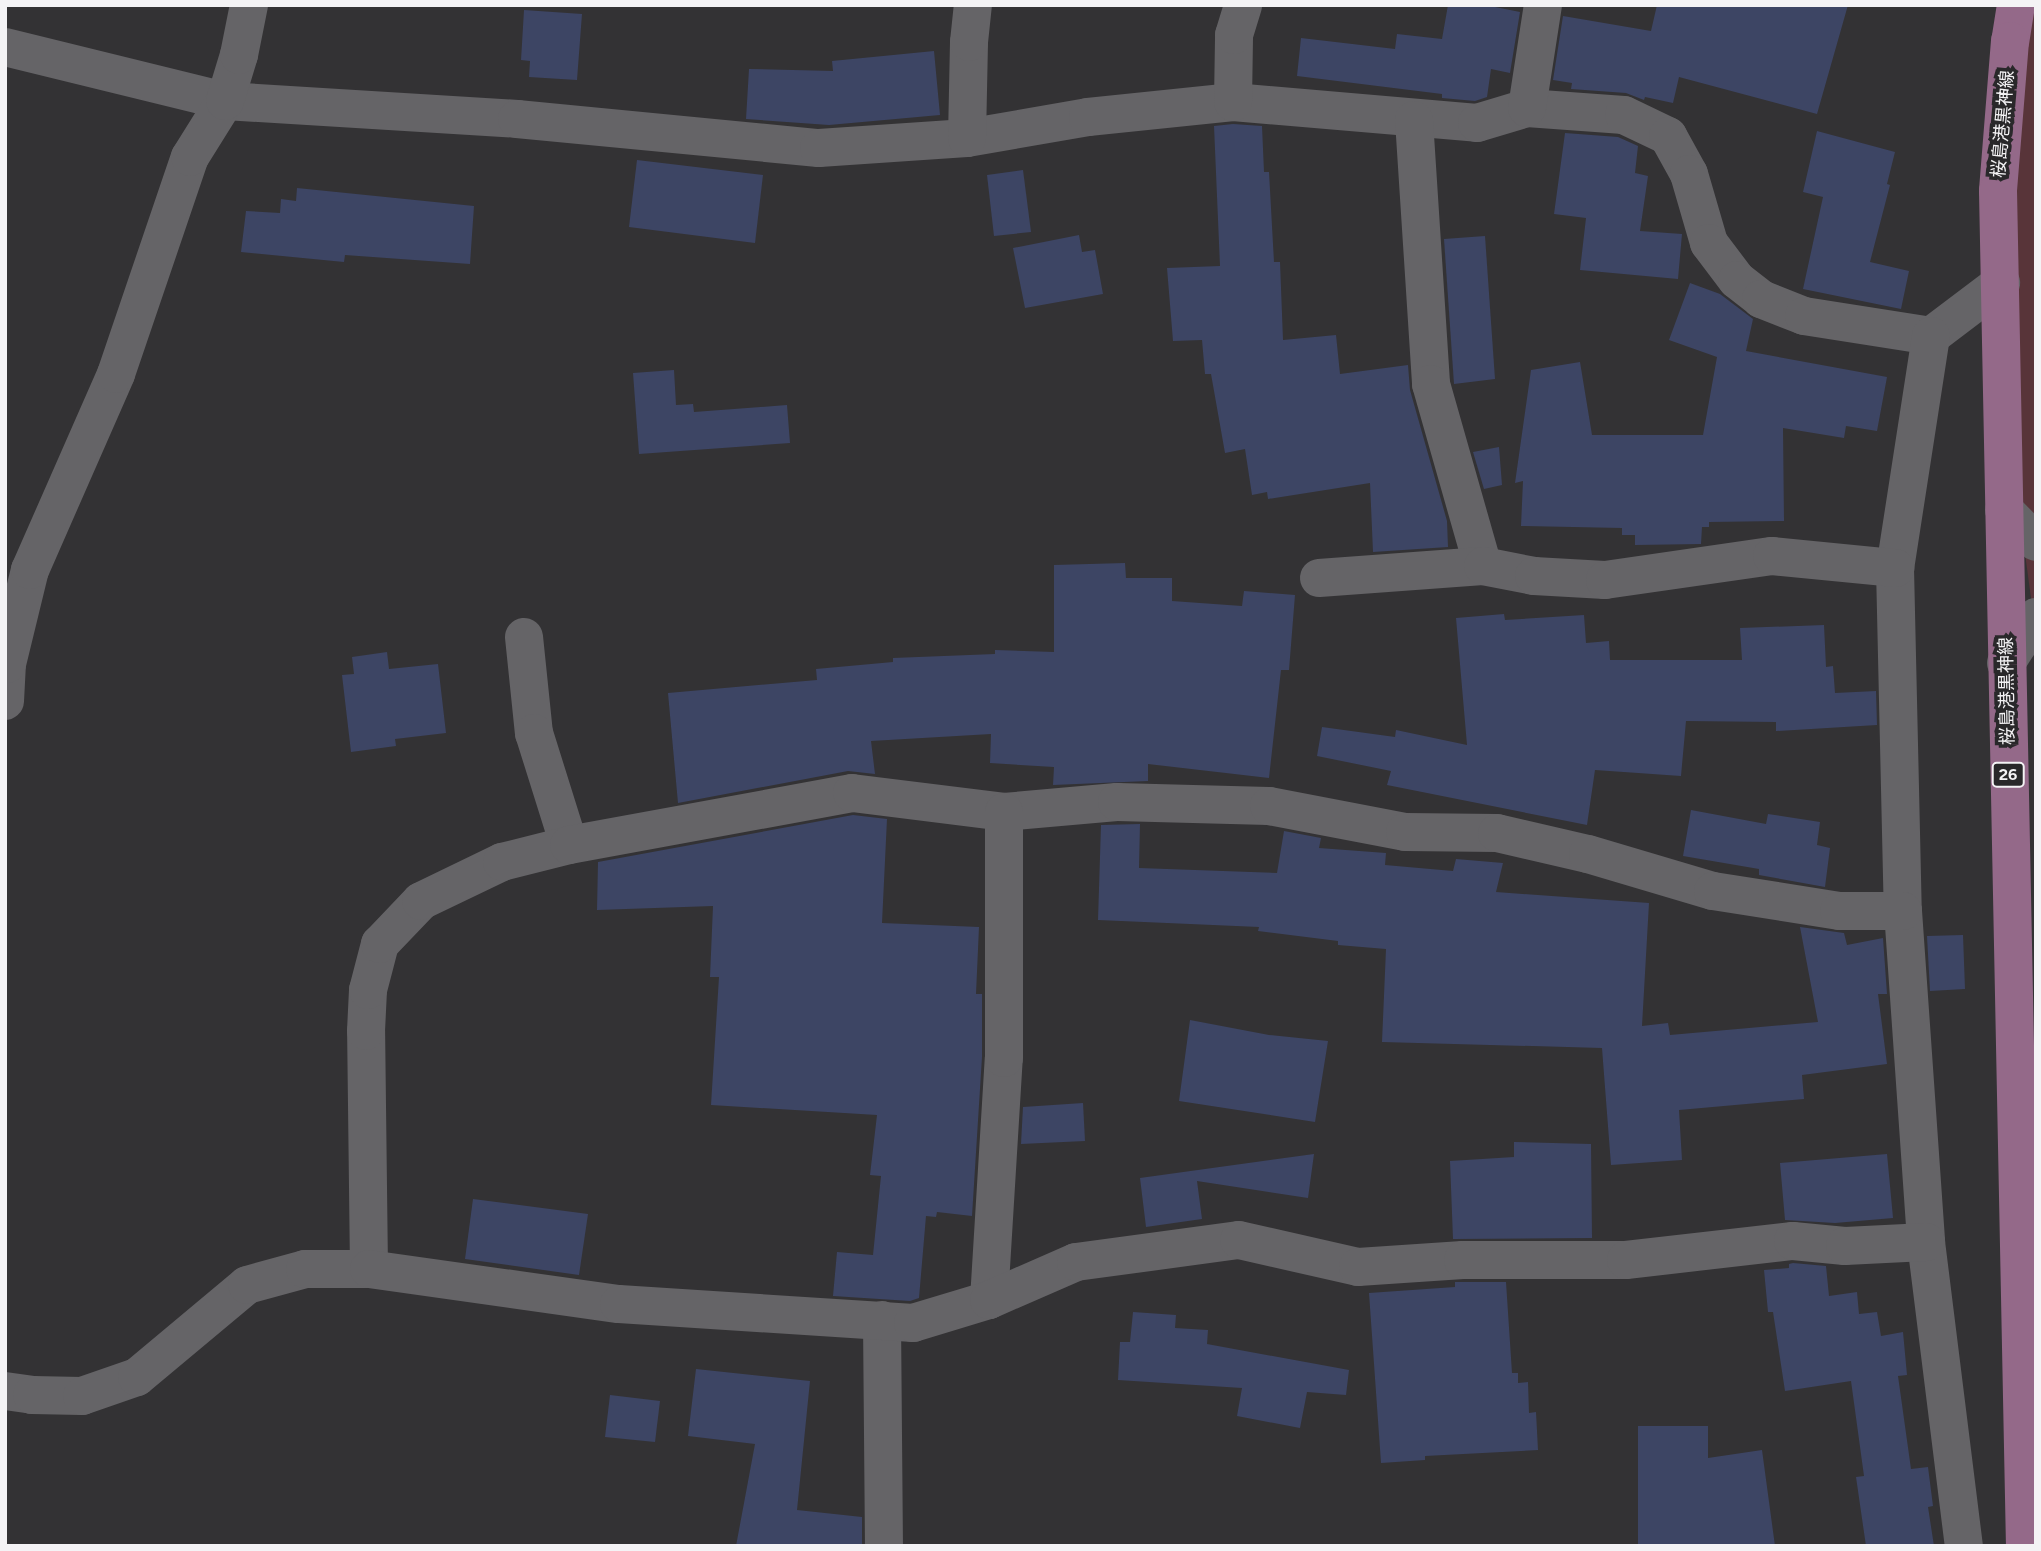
<!DOCTYPE html>
<meta charset="utf-8">
<style>
body{margin:0}
#map{position:relative;width:2041px;height:1551px;overflow:hidden;background:#333234;font-family:Figtree,"Noto Sans JP",sans-serif}
div>[style]{position:absolute}
.green>*{inset:0;background:#583439}
.building>*{inset:0;background:#3d4564}
.minor>*{height:38px;margin:-19px;padding:0 19px;transform-origin:19px;border-radius:19px;background:#656467}
.major>*{height:38px;margin:-19px;padding:0 19px;transform-origin:19px;border-radius:19px;background:#946989}
span{translate:-50% -50%;white-space:nowrap;text-align:center;line-height:1.15;-webkit-text-stroke:7px #29282a;paint-order:stroke}
.shield-label span{padding:2px 5px;background:#29282a;border:2px solid;border-radius:5px;-webkit-text-stroke-width:0}
.shield-label{font-size:16px;color:#f4f3f5;font-weight:700}
.street-label{font-size:18px;color:#f4f3f5}
.frame{position:absolute;inset:0;border:7px solid #f4f3f5;pointer-events:none}
</style>
<div id="map">
<div class="green">
<i style="clip-path:polygon(2022px 5px,2036px 5px,2036px 635px,1983px 242px)"></i>
</div>
<div class="building">
<i style="clip-path:polygon(1448px 5px,1485px 5px,1520px 12px,1510px 73px,1491px 69px,1487px 97px,1475px 101px,1442px 98px,1442px 94px,1297px 76px,1301px 38px,1395px 49px,1397px 34px,1442px 39px)"></i>
<i style="clip-path:polygon(1657px 5px,1848px 5px,1817px 114px,1679px 77px,1673px 103px,1645px 97px,1644px 100px,1626px 93px,1571px 89px,1572px 83px,1553px 80px,1563px 16px,1651px 31px)"></i>
<i style="clip-path:polygon(524px 10px,582px 14px,577px 80px,529px 77px,530px 61px,521px 60px)"></i>
<i style="clip-path:polygon(934px 51px,940px 115px,829px 125px,746px 119px,749px 69px,833px 71px,832px 61px)"></i>
<i style="clip-path:polygon(1233px 124px,1262px 126px,1264px 172px,1269px 172px,1274px 262px,1280px 262px,1283px 340px,1336px 335px,1340px 374px,1408px 365px,1410px 390px,1447px 521px,1448px 547px,1373px 552px,1370px 483px,1268px 499px,1267px 492px,1252px 495px,1245px 449px,1225px 453px,1211px 374px,1205px 374px,1202px 340px,1173px 341px,1167px 268px,1220px 266px,1214px 126px)"></i>
<i style="clip-path:polygon(1817px 131px,1895px 152px,1887px 184px,1890px 185px,1870px 262px,1909px 271px,1901px 309px,1803px 289px,1823px 197px,1803px 192px)"></i>
<i style="clip-path:polygon(1565px 133px,1618px 137px,1638px 146px,1635px 173px,1648px 176px,1640px 231px,1682px 234px,1678px 279px,1580px 270px,1586px 218px,1554px 214px)"></i>
<i style="clip-path:polygon(637px 160px,763px 175px,755px 243px,629px 227px)"></i>
<i style="clip-path:polygon(1023px 170px,1031px 232px,994px 236px,987px 175px)"></i>
<i style="clip-path:polygon(297px 188px,474px 206px,470px 264px,345px 255px,344px 262px,241px 252px,246px 211px,280px 213px,281px 199px,296px 201px)"></i>
<i style="clip-path:polygon(1079px 235px,1082px 252px,1095px 250px,1103px 294px,1025px 308px,1013px 248px)"></i>
<i style="clip-path:polygon(1485px 236px,1495px 379px,1454px 384px,1444px 239px)"></i>
<i style="clip-path:polygon(1690px 283px,1720px 294px,1753px 319px,1746px 351px,1887px 377px,1877px 431px,1846px 426px,1844px 438px,1783px 428px,1784px 521px,1709px 522px,1709px 527px,1702px 527px,1701px 544px,1635px 545px,1635px 535px,1622px 535px,1622px 528px,1521px 526px,1523px 481px,1515px 483px,1531px 370px,1580px 362px,1592px 435px,1703px 435px,1717px 357px,1669px 340px)"></i>
<i style="clip-path:polygon(674px 370px,676px 405px,693px 404px,694px 412px,787px 405px,790px 443px,639px 454px,633px 373px)"></i>
<i style="clip-path:polygon(1499px 447px,1502px 485px,1484px 489px,1473px 452px)"></i>
<i style="clip-path:polygon(1125px 563px,1126px 578px,1172px 578px,1172px 601px,1242px 606px,1244px 591px,1295px 595px,1289px 670px,1281px 670px,1269px 778px,1148px 764px,1148px 781px,1053px 785px,1054px 767px,990px 763px,991px 734px,871px 741px,875px 774px,848px 771px,678px 803px,668px 693px,817px 680px,816px 669px,893px 662px,893px 658px,995px 654px,995px 650px,1054px 652px,1054px 565px)"></i>
<i style="clip-path:polygon(1504px 614px,1505px 620px,1584px 615px,1586px 643px,1609px 641px,1610px 660px,1742px 660px,1740px 628px,1824px 625px,1826px 667px,1833px 666px,1835px 693px,1876px 691px,1877px 725px,1776px 731px,1776px 722px,1686px 721px,1681px 776px,1595px 770px,1587px 825px,1387px 785px,1391px 771px,1317px 756px,1322px 727px,1395px 737px,1396px 730px,1467px 745px,1456px 618px)"></i>
<i style="clip-path:polygon(387px 652px,389px 669px,438px 664px,446px 733px,395px 739px,396px 746px,351px 752px,342px 675px,354px 674px,352px 657px)"></i>
<i style="clip-path:polygon(1691px 810px,1766px 824px,1768px 814px,1820px 822px,1817px 845px,1830px 848px,1825px 887px,1759px 875px,1759px 869px,1683px 856px)"></i>
<i style="clip-path:polygon(853px 815px,887px 819px,882px 923px,979px 927px,976px 994px,982px 994px,982px 1057px,972px 1216px,937px 1212px,936px 1217px,926px 1216px,919px 1298px,910px 1301px,833px 1296px,837px 1252px,873px 1255px,881px 1176px,870px 1175px,877px 1115px,711px 1105px,719px 977px,710px 977px,713px 906px,597px 910px,598px 862px)"></i>
<i style="clip-path:polygon(1140px 824px,1139px 868px,1277px 873px,1284px 831px,1321px 838px,1319px 848px,1386px 853px,1385px 865px,1453px 871px,1456px 859px,1503px 863px,1496px 892px,1649px 903px,1642px 1026px,1668px 1023px,1670px 1035px,1818px 1022px,1800px 927px,1844px 933px,1847px 945px,1883px 938px,1887px 994px,1878px 994px,1887px 1064px,1802px 1075px,1804px 1099px,1679px 1110px,1682px 1160px,1611px 1165px,1602px 1048px,1382px 1042px,1386px 949px,1338px 945px,1338px 941px,1258px 931px,1259px 927px,1098px 920px,1101px 825px)"></i>
<i style="clip-path:polygon(1963px 935px,1965px 989px,1930px 991px,1927px 936px)"></i>
<i style="clip-path:polygon(1190px 1020px,1269px 1035px,1328px 1041px,1315px 1122px,1179px 1101px)"></i>
<i style="clip-path:polygon(1083px 1103px,1085px 1141px,1021px 1144px,1023px 1107px)"></i>
<i style="clip-path:polygon(1514px 1142px,1591px 1144px,1592px 1238px,1453px 1239px,1450px 1161px,1514px 1157px)"></i>
<i style="clip-path:polygon(1314px 1154px,1308px 1198px,1197px 1181px,1202px 1219px,1146px 1227px,1140px 1178px)"></i>
<i style="clip-path:polygon(1887px 1154px,1893px 1218px,1835px 1223px,1785px 1220px,1780px 1163px)"></i>
<i style="clip-path:polygon(473px 1199px,588px 1214px,579px 1275px,465px 1259px)"></i>
<i style="clip-path:polygon(1793px 1263px,1826px 1266px,1829px 1296px,1857px 1292px,1859px 1314px,1877px 1312px,1881px 1336px,1903px 1332px,1907px 1375px,1898px 1376px,1911px 1469px,1928px 1467px,1933px 1506px,1928px 1507px,1934px 1546px,1866px 1546px,1856px 1477px,1864px 1476px,1851px 1381px,1785px 1391px,1773px 1312px,1768px 1312px,1764px 1270px,1789px 1268px,1789px 1264px)"></i>
<i style="clip-path:polygon(1455px 1282px,1506px 1282px,1512px 1373px,1518px 1373px,1518px 1383px,1528px 1382px,1529px 1413px,1536px 1412px,1538px 1450px,1425px 1456px,1425px 1460px,1381px 1463px,1369px 1293px,1455px 1287px)"></i>
<i style="clip-path:polygon(1133px 1312px,1176px 1315px,1175px 1328px,1208px 1330px,1207px 1344px,1349px 1370px,1346px 1395px,1307px 1392px,1300px 1428px,1237px 1416px,1242px 1388px,1118px 1380px,1120px 1342px,1130px 1342px)"></i>
<i style="clip-path:polygon(696px 1369px,810px 1381px,797px 1510px,862px 1517px,862px 1546px,736px 1546px,755px 1444px,688px 1436px)"></i>
<i style="clip-path:polygon(610px 1395px,660px 1401px,655px 1442px,605px 1437px)"></i>
<i style="clip-path:polygon(1638px 1426px,1708px 1426px,1708px 1458px,1762px 1450px,1775px 1546px,1638px 1546px)"></i>
</div>
<div class="minor">
<i style="left:5px;top:47px;width:227px;rotate:13.8deg"></i>
<i style="left:225px;top:101px;width:293px;rotate:3.5deg"></i>
<i style="left:517px;top:119px;width:303px;rotate:5.5deg"></i>
<i style="left:819px;top:148px;width:148px;rotate:-3.9deg"></i>
<i style="left:967px;top:138px;width:123px;rotate:-9.8deg"></i>
<i style="left:1088px;top:117px;width:146px;rotate:-5.9deg"></i>
<i style="left:1233px;top:102px;width:245px;rotate:4.9deg"></i>
<i style="left:1477px;top:123px;width:52px;rotate:-16.7deg"></i>
<i style="left:1527px;top:108px;width:97px;rotate:4.1deg"></i>
<i style="left:1624px;top:115px;width:49px;rotate:25.5deg"></i>
<i style="left:1668px;top:136px;width:43px;rotate:61.1deg"></i>
<i style="left:1689px;top:174px;width:72px;rotate:73.8deg"></i>
<i style="left:1709px;top:243px;width:46px;rotate:52.9deg"></i>
<i style="left:1737px;top:280px;width:31px;rotate:38deg"></i>
<i style="left:1761px;top:299px;width:46px;rotate:21.6deg"></i>
<i style="left:1804px;top:316px;width:129px;rotate:8.9deg"></i>
<i style="left:1931px;top:336px;width:88px;rotate:-37.1deg"></i>
<i style="left:1233px;top:102px;width:67px;rotate:-89.1deg"></i>
<i style="left:1234px;top:35px;width:31px;rotate:-73deg"></i>
<i style="left:1527px;top:108px;width:104px;rotate:-81.2deg"></i>
<i style="left:1414px;top:120px;width:265px;rotate:86.3deg"></i>
<i style="left:1431px;top:384px;width:189px;rotate:74.1deg"></i>
<i style="left:967px;top:138px;width:96px;rotate:-88.8deg"></i>
<i style="left:969px;top:42px;width:37px;rotate:-84deg"></i>
<i style="left:1931px;top:336px;width:235px;rotate:98.8deg"></i>
<i style="left:1895px;top:568px;width:343px;rotate:88.7deg"></i>
<i style="left:1903px;top:911px;width:332px;rotate:86deg"></i>
<i style="left:1926px;top:1242px;width:306px;rotate:82.9deg"></i>
<i style="left:2004px;top:510px;width:45px;rotate:45deg"></i>
<i style="left:1319px;top:578px;width:164px;rotate:-4.2deg"></i>
<i style="left:1483px;top:566px;width:52px;rotate:11.1deg"></i>
<i style="left:1534px;top:576px;width:71px;rotate:3.2deg"></i>
<i style="left:1605px;top:580px;width:169px;rotate:-8.2deg"></i>
<i style="left:1772px;top:556px;width:124px;rotate:5.6deg"></i>
<i style="left:524px;top:637px;width:97px;rotate:84.1deg"></i>
<i style="left:534px;top:733px;width:117px;rotate:72.6deg"></i>
<i style="left:2006px;top:663px;width:55px;rotate:-56.9deg"></i>
<i style="left:5px;top:701px;width:37px;rotate:-87deg"></i>
<i style="left:7px;top:664px;width:97px;rotate:-76.3deg"></i>
<i style="left:30px;top:570px;width:214px;rotate:-66.3deg"></i>
<i style="left:116px;top:374px;width:229px;rotate:-71.2deg"></i>
<i style="left:190px;top:157px;width:66px;rotate:-58deg"></i>
<i style="left:225px;top:101px;width:48px;rotate:-73.1deg"></i>
<i style="left:239px;top:55px;width:51px;rotate:-78.7deg"></i>
<i style="left:369px;top:1269px;width:238px;rotate:-90.7deg"></i>
<i style="left:366px;top:1031px;width:41px;rotate:-87.2deg"></i>
<i style="left:368px;top:990px;width:48px;rotate:-75.4deg"></i>
<i style="left:380px;top:944px;width:59px;rotate:-46.4deg"></i>
<i style="left:421px;top:901px;width:90px;rotate:-25.7deg"></i>
<i style="left:502px;top:862px;width:69px;rotate:-14.2deg"></i>
<i style="left:569px;top:845px;width:288px;rotate:-10.4deg"></i>
<i style="left:852px;top:793px;width:153px;rotate:7.1deg"></i>
<i style="left:1004px;top:812px;width:113px;rotate:-5.1deg"></i>
<i style="left:1117px;top:802px;width:152px;rotate:1.5deg"></i>
<i style="left:1269px;top:806px;width:138px;rotate:10.8deg"></i>
<i style="left:1405px;top:832px;width:92px;rotate:0.6deg"></i>
<i style="left:1497px;top:833px;width:93px;rotate:13deg"></i>
<i style="left:1588px;top:854px;width:130px;rotate:16.5deg"></i>
<i style="left:1713px;top:891px;width:128px;rotate:9deg"></i>
<i style="left:1839px;top:911px;width:64px"></i>
<i style="left:989px;top:1300px;width:242px;rotate:-86.5deg"></i>
<i style="left:1004px;top:1058px;width:246px;rotate:-90deg"></i>
<i style="left:882px;top:1320px;width:226px;rotate:89.5deg"></i>
<i style="left:5px;top:1391px;width:27px;rotate:8deg"></i>
<i style="left:32px;top:1395px;width:50px;rotate:1.1deg"></i>
<i style="left:82px;top:1396px;width:58px;rotate:-19.1deg"></i>
<i style="left:137px;top:1377px;width:143px;rotate:-39.9deg"></i>
<i style="left:247px;top:1285px;width:60px;rotate:-15.4deg"></i>
<i style="left:305px;top:1269px;width:64px"></i>
<i style="left:369px;top:1269px;width:252px;rotate:8deg"></i>
<i style="left:619px;top:1304px;width:295px;rotate:3.7deg"></i>
<i style="left:913px;top:1323px;width:79px;rotate:-16.8deg"></i>
<i style="left:989px;top:1300px;width:95px;rotate:-23.6deg"></i>
<i style="left:1076px;top:1262px;width:164px;rotate:-7.7deg"></i>
<i style="left:1239px;top:1240px;width:122px;rotate:12.8deg"></i>
<i style="left:1358px;top:1267px;width:105px;rotate:-3.8deg"></i>
<i style="left:1463px;top:1260px;width:163px"></i>
<i style="left:1626px;top:1260px;width:168px;rotate:-6.5deg"></i>
<i style="left:1793px;top:1241px;width:52px;rotate:5.5deg"></i>
<i style="left:1845px;top:1246px;width:81px;rotate:-2.8deg"></i>
</div>
<div class="major">
<i style="left:2016px;top:5px;width:36px;rotate:99deg"></i>
<i style="left:2010px;top:41px;width:150px;rotate:94.6deg"></i>
<i style="left:1998px;top:191px;width:1355px;rotate:88.86deg"></i>
</div>
<div class="shield-label">
<span style="left:2008px;top:775px">26</span>
</div>
<div class="street-label">
<span style="left:2003px;top:124px;rotate:-85deg">桜島港黒神線</span>
<span style="left:2007px;top:691px;rotate:-91deg">桜島港黒神線</span>
</div>
<div class="frame"></div>
</div>
